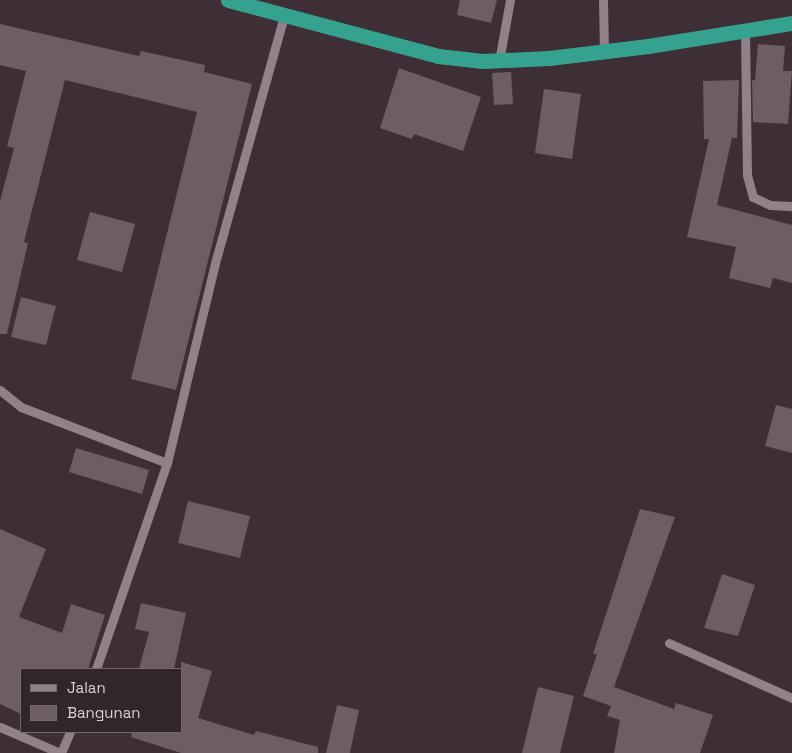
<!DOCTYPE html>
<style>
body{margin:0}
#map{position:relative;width:792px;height:753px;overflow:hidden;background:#3d2f35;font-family:"Space Grotesk",sans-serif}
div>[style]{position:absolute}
.building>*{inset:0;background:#6d5d64}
.minor>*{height:9px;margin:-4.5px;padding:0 4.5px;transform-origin:4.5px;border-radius:4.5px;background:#918188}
.highway>*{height:15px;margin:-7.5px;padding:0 7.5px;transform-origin:7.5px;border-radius:7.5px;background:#34a28e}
span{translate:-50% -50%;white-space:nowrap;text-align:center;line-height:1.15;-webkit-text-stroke:5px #32252b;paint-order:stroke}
.legend{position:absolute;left:20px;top:668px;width:162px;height:65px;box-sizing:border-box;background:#32252b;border:1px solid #75696f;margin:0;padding:6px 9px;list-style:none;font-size:15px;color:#d9d0d4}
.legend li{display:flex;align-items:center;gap:10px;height:25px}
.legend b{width:25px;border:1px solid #75696f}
</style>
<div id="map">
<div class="building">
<i style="clip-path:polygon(460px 0,497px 0,491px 23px,457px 15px)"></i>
<i style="clip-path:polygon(0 24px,139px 56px,141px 51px,205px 65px,204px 72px,252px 84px,176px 390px,131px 379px,197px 112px,65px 80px,24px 242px,28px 243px,7px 334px,0 334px,0 201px,14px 148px,7px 146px,26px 71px,0 65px)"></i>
<i style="clip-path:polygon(758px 44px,785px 46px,783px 71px,792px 71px,788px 124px,753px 122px,752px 80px,755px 80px)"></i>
<i style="clip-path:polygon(399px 68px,481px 97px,463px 151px,414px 134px,412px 139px,380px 128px)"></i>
<i style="clip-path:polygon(511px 72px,513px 104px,494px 105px,492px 73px)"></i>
<i style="clip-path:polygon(739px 80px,737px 138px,732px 138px,717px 205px,792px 225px,792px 283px,773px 278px,770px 288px,729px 278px,736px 247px,687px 237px,709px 139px,704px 139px,703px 81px)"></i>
<i style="clip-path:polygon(544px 89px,581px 94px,572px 159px,535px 153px)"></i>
<i style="clip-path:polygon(90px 212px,135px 224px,122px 272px,77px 260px)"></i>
<i style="clip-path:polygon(21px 297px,56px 306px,46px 345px,11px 337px)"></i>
<i style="clip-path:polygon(776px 405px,792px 409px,792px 453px,765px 446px)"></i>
<i style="clip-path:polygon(76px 448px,149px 470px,142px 494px,69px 472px)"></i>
<i style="clip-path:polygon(188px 501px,250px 516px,240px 558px,178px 543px)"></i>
<i style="clip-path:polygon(640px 509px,675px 517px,614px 687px,674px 709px,676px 703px,713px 715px,700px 753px,614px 753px,620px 720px,607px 716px,611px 706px,583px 696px,597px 654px,593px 654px)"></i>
<i style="clip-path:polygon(0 529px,46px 549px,19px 617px,62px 633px,71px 604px,105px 615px,88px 669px,21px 669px,21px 714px,0 704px)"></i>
<i style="clip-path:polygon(722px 574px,755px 585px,738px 636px,704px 628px)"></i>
<i style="clip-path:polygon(141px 603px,186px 613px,174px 669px,139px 669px,149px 632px,135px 629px)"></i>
<i style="clip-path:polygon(181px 662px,212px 671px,198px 718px,254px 735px,256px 731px,318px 747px,318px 753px,181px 753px,131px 737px,132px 732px,181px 732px)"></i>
<i style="clip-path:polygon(538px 687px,574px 696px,560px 753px,522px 753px)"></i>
<i style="clip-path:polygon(337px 705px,359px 710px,350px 753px,326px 753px)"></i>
</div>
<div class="minor">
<i style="left:603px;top:0;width:51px;rotate:88.9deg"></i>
<i style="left:745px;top:31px;width:144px;rotate:89.2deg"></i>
<i style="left:747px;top:175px;width:23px;rotate:75deg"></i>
<i style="left:753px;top:197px;width:19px;rotate:25deg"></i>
<i style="left:770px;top:205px;width:22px;rotate:3deg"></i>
<i style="left:499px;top:61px;width:62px;rotate:-79.8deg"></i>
<i style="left:0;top:390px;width:27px;rotate:39deg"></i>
<i style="left:21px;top:407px;width:156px;rotate:21deg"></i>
<i style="left:669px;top:643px;width:135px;rotate:24.1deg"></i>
<i style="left:96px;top:669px;width:218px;rotate:-71deg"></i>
<i style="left:167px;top:463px;width:206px;rotate:-76.5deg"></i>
<i style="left:215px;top:263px;width:256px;rotate:-74.4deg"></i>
<i style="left:0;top:727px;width:65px;rotate:23.4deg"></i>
<i style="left:61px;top:753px;width:23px;rotate:-67deg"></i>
</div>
<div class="highway">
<i style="left:228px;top:0;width:217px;rotate:14.9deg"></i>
<i style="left:438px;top:56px;width:45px;rotate:6.3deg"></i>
<i style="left:483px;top:61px;width:66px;rotate:-2.6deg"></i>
<i style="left:549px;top:58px;width:100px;rotate:-6.9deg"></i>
<i style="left:648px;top:46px;width:146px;rotate:-9.1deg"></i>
</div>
<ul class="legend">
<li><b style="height:6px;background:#918188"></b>Jalan</li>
<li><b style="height:14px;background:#6d5d64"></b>Bangunan</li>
</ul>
</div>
